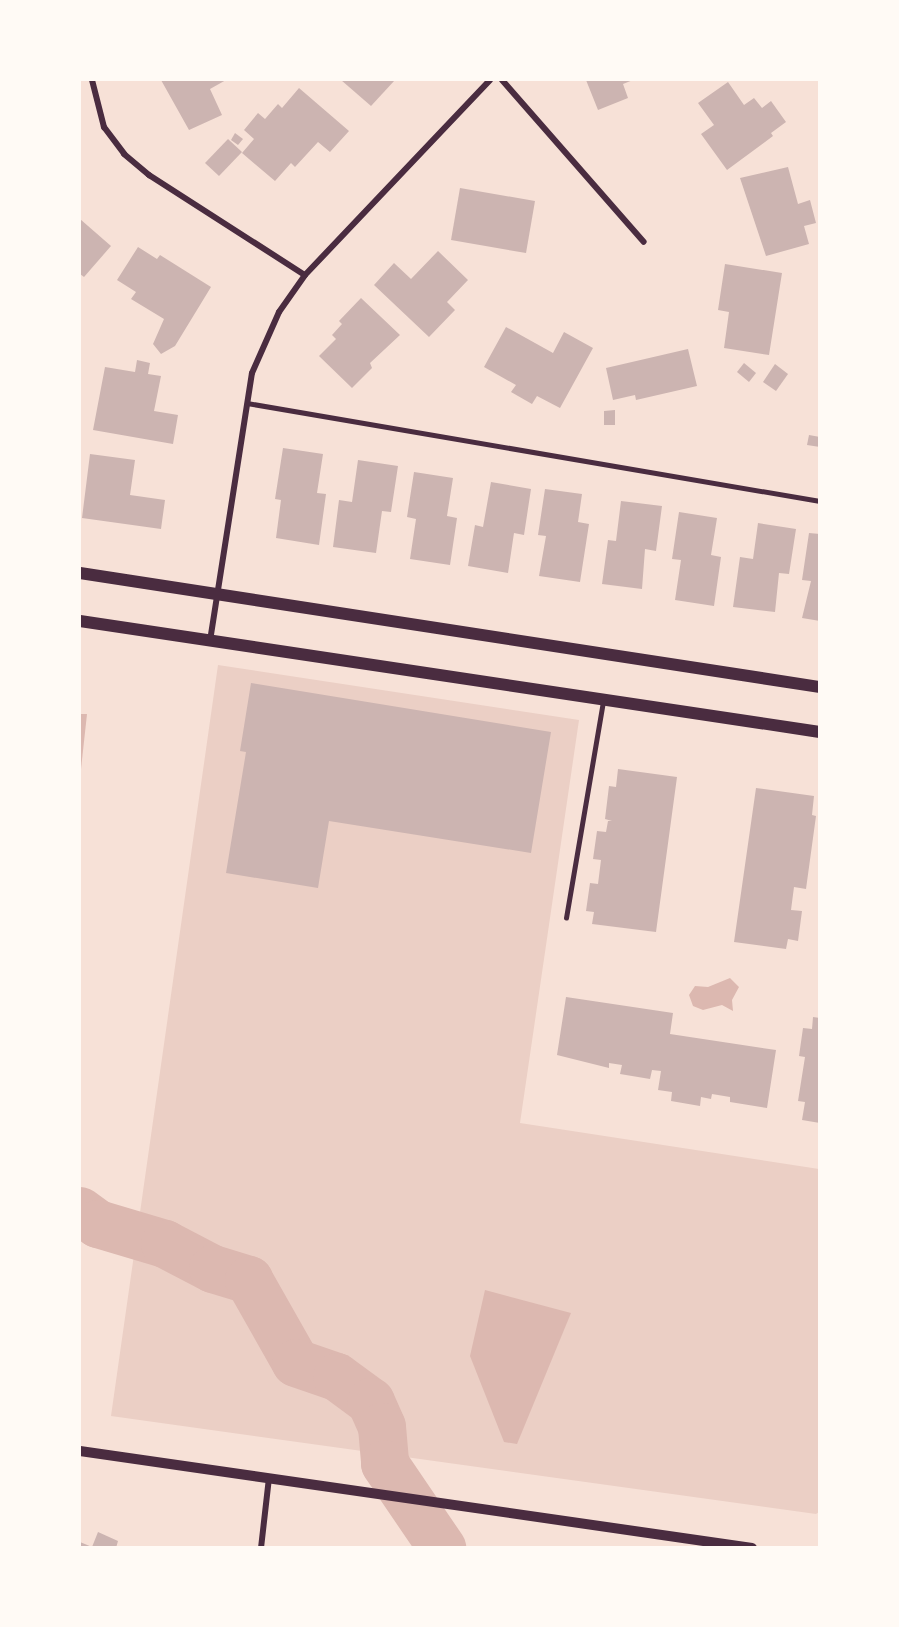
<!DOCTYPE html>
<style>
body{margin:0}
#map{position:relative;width:899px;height:1627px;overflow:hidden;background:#f7e1d7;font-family:Helvetica,sans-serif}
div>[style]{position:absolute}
.green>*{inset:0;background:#ebcfc5}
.water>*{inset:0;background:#dcb8b0}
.river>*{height:48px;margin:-24px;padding:0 24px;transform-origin:24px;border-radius:24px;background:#dcb8b0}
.building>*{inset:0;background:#ccb4b1}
.service>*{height:4.5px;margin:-2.25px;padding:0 2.25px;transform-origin:2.25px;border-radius:2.25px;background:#4a2c40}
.minor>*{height:6px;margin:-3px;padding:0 3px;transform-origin:3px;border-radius:3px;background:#4a2c40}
.tertiary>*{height:10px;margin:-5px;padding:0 5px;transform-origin:5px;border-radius:5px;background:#4a2c40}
.secondary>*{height:12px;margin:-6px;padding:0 6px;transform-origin:6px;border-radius:6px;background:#4a2c40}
span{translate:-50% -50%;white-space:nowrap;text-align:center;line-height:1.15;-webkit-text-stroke:6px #fffaf5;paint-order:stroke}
.frame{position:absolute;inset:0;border:81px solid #fffaf5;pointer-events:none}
</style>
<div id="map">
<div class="green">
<i style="clip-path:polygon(218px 665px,579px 720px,520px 1123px,819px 1169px,819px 1512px,816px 1514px,111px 1416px)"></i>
</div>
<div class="water">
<i style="clip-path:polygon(80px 714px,87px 714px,80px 778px)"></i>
<i style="clip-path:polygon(730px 978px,739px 987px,732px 1000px,733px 1011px,722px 1005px,703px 1010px,693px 1006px,689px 995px,695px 986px,708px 987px)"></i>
<i style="clip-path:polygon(485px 1290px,571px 1313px,517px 1444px,504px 1442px,470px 1356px)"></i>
</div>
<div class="river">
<i style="left:80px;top:1211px;width:22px;rotate:36deg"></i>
<i style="left:98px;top:1224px;width:70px;rotate:16.6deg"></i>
<i style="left:165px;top:1244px;width:54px;rotate:27.5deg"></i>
<i style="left:213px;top:1269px;width:38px;rotate:17deg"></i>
<i style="left:249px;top:1280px;width:95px;rotate:60.5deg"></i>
<i style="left:296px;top:1363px;width:43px;rotate:18.9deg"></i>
<i style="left:337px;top:1377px;width:42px;rotate:36.3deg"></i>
<i style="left:371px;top:1402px;width:27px;rotate:66deg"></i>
<i style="left:382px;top:1427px;width:37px;rotate:85deg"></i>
<i style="left:385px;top:1464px;width:102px;rotate:55.8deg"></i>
</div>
<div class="building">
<i style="clip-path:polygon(161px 80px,226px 80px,210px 89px,222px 115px,189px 130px)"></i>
<i style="clip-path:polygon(341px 80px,395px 80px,371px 106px)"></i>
<i style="clip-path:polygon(586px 80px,633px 80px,623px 84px,628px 98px,598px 110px)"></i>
<i style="clip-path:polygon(728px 82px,744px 105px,754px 98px,762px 108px,771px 101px,786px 122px,771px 133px,773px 136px,727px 170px,701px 134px,714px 125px,698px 103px)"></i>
<i style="clip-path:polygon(299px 88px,349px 131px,330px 152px,318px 142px,295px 167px,291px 163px,275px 181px,242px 153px,254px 139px,244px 130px,258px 113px,265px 119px,278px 104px,282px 108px)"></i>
<i style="clip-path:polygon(235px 133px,243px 139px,238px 145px,231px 140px)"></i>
<i style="clip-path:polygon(228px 139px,242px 152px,219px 176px,205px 163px)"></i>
<i style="clip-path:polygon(788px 167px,798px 204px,810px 200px,816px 223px,804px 226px,809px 244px,766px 256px,740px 178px)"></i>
<i style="clip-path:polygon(460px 188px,535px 201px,526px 253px,451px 240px)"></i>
<i style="clip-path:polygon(80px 219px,111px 246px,84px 277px,80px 274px)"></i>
<i style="clip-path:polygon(138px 247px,157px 259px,160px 255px,211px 287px,175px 346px,161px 354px,153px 344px,164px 319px,131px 299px,136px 292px,117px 280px)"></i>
<i style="clip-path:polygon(438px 251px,468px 280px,447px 302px,455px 310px,429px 337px,374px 285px,394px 263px,411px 279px)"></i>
<i style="clip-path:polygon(725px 264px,782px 273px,769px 355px,724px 348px,729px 312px,718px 310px)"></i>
<i style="clip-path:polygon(361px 298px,400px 335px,370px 363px,372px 368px,352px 388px,319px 356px,336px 339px,332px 335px,342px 324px,339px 321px)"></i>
<i style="clip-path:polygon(506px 327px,553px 353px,564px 332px,593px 348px,560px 408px,537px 396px,532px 404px,511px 392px,516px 385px,484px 367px)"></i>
<i style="clip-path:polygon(688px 349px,697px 386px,636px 400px,635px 395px,613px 400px,606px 368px)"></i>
<i style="clip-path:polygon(137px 360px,150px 363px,148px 374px,161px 376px,154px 411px,178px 415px,173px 444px,93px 430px,105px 367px,135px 372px)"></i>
<i style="clip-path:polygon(744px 363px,756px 373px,749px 382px,737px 372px)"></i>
<i style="clip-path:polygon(775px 364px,788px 374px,776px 391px,763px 382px)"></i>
<i style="clip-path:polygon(615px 410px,615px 425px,604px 425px,604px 411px)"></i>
<i style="clip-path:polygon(809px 435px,820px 437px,820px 447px,807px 445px)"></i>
<i style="clip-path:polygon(283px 448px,323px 454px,317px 493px,326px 494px,319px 545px,276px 538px,281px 500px,275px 499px)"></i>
<i style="clip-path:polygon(90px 454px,135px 460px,130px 495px,165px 500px,161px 529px,82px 518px)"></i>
<i style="clip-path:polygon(358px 460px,398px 466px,391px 512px,382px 511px,376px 553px,333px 547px,339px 500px,352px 502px)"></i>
<i style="clip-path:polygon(414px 472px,453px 478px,447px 516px,457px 518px,450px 565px,410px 559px,416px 519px,407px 517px)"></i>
<i style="clip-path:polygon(491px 482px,531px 489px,524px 535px,514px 533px,508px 573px,468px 566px,475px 525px,483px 527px)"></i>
<i style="clip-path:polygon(545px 489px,582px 494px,578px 522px,589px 524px,580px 582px,539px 576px,546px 536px,538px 535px)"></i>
<i style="clip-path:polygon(621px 501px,662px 506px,656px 551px,645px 549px,642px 589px,602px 584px,608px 540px,616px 541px)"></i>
<i style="clip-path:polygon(679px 512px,717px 518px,711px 555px,721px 557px,714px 606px,675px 600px,681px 560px,672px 559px)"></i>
<i style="clip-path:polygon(758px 523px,796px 529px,789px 574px,779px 573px,775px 612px,733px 607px,740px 557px,753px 559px)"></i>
<i style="clip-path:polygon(809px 533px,820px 534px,820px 621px,802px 618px,811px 581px,802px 580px)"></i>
<i style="clip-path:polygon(251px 683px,551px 732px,531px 853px,329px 821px,318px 888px,226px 873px,246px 752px,240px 751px)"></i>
<i style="clip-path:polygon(618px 769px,677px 777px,656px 932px,592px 924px,594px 912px,586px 911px,590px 883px,598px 884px,601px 860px,593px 859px,597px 831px,606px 832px,608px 821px,612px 821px,605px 819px,609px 786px,616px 787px)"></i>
<i style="clip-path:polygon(756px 788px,814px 796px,812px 815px,816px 816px,806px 889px,794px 887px,791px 910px,802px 911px,798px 941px,788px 939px,786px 949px,734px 942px)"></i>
<i style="clip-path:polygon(566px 997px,673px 1013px,670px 1034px,776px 1050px,767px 1108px,730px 1102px,730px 1097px,712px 1094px,711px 1099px,701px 1097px,700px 1106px,671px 1101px,672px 1092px,658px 1090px,661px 1071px,652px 1070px,650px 1079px,620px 1074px,622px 1065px,609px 1063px,609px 1068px,557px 1055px)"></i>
<i style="clip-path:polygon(813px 1017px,820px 1018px,820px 1123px,802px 1120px,805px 1102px,798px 1101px,805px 1057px,799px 1056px,803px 1028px,812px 1029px)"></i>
<i style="clip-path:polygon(98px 1532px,118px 1541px,116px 1548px,80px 1548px,80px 1542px,92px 1547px)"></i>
</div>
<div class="service">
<i style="left:247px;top:403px;width:581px;rotate:9.71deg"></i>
<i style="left:566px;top:918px;width:220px;rotate:-80.3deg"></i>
</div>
<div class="minor">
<i style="left:92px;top:80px;width:49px;rotate:75.7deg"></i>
<i style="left:104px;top:127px;width:34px;rotate:53deg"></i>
<i style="left:124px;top:154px;width:33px;rotate:40deg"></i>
<i style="left:149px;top:175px;width:185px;rotate:32.7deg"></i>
<i style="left:502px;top:80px;width:215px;rotate:48.8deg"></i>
<i style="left:210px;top:641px;width:271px;rotate:-81.1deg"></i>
<i style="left:252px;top:373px;width:67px;rotate:-66.1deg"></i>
<i style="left:279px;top:312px;width:45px;rotate:-54.9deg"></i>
<i style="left:305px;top:275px;width:269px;rotate:-46.5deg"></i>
<i style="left:261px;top:1548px;width:70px;rotate:-83.5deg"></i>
</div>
<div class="tertiary">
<i style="left:80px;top:1451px;width:679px;rotate:8.21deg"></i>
</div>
<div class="secondary">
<i style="left:80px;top:573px;width:749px;rotate:8.76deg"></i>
<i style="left:80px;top:621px;width:748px;rotate:8.53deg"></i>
</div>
<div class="frame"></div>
</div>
